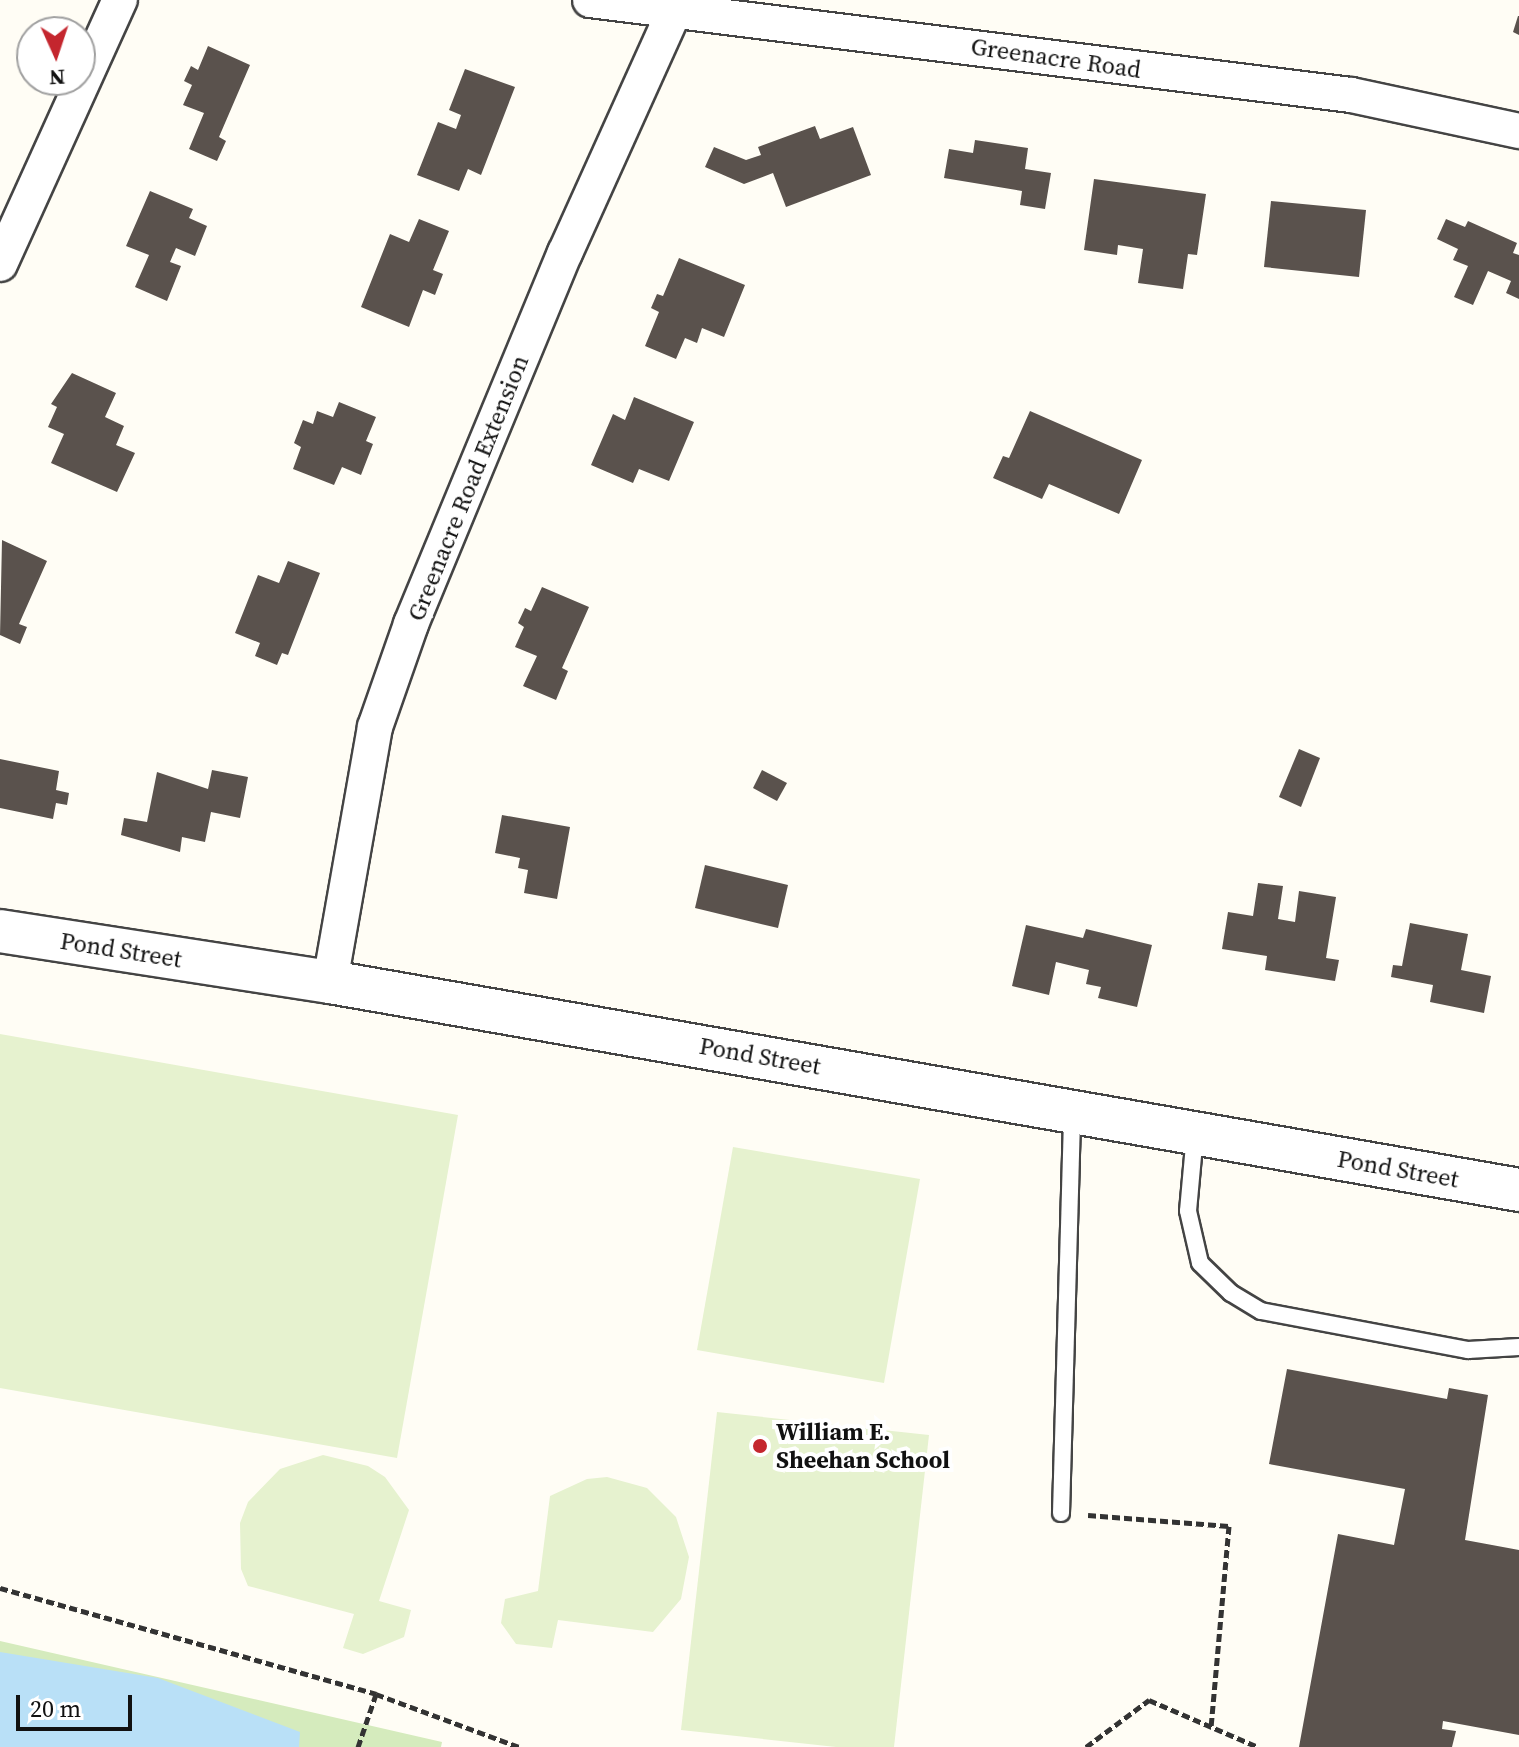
<!DOCTYPE html>
<style>
body{margin:0}
#map{position:relative;width:1519px;height:1747px;overflow:hidden;background:#fffdf5;font-family:"Source Serif 4",serif}
div>[style]{position:absolute}
.green>*{inset:0;background:#d5ebbd}
.pitch>*{inset:0;background:#e6f2cf}
.water>*{inset:0;background:#b9e0f7}
.building>*{inset:0;background:#5a524d}
.path>*{height:5px;margin-top:-2.5px;transform-origin:0;background:repeating-linear-gradient(90deg,#333 0 8px,transparent 0 12px)}
.roads{filter:drop-shadow(2px 0 #444) drop-shadow(-2px 0 #444) drop-shadow(0 2px #444) drop-shadow(0 -2px #444)}
.service>*{height:16px;margin:-8px;padding:0 8px;transform-origin:8px;border-radius:8px;background:#fff}
.minor>*{height:34px;margin:-17px;padding:0 17px;transform-origin:17px;border-radius:17px;background:#fff}
.tertiary>*{height:42px;margin:-21px;padding:0 21px;transform-origin:21px;border-radius:21px;background:#fff}
.dots>*{width:22px;height:22px;translate:-50% -50%;box-sizing:border-box;border:4px solid #fff;border-radius:50%}
span{translate:-50% -50%;white-space:nowrap;text-align:center;line-height:1.15;-webkit-text-stroke:8px #fff;paint-order:stroke}
.street-label{font-size:24px;color:#111}
.poi-label{font-size:24px;color:#111;font-weight:700}
.left{translate:0 -50%;text-align:left}
.north{position:absolute;left:16px;top:16px;width:80px;height:80px;box-sizing:border-box;background:#fff;border:2px solid #a0a0a0;border-radius:50%;rotate:177deg;font-size:22px;font-weight:700;line-height:32px;text-align:center;color:#111}
.north::after{content:'';display:block;margin:auto;width:28px;height:36px;background:#c4262e;clip-path:polygon(50% 0,100% 100%,50% 72%,0 100%)}
.scale{position:absolute;left:16px;top:1695px;width:116px;height:36px;box-sizing:border-box;border:4px solid #111;border-top:0;padding-left:10px;font-size:24px;line-height:28px;white-space:nowrap;color:#111;-webkit-text-stroke:6px #fff;paint-order:stroke}
</style>
<div id="map">
<div class="green">
<i style="clip-path:polygon(0 1641px,442px 1742px,441px 1747px,0 1747px)"></i>
</div>
<div class="pitch">
<i style="clip-path:polygon(0 1034px,458px 1115px,397px 1458px,0 1388px)"></i>
<i style="clip-path:polygon(733px 1147px,920px 1179px,884px 1383px,697px 1350px)"></i>
<i style="clip-path:polygon(717px 1412px,929px 1435px,894px 1747px,836px 1747px,681px 1730px)"></i>
<i style="clip-path:polygon(323px 1455px,368px 1466px,385px 1477px,409px 1510px,379px 1601px,411px 1610px,404px 1637px,363px 1654px,343px 1648px,354px 1614px,248px 1586px,241px 1569px,240px 1523px,248px 1502px,280px 1469px)"></i>
<i style="clip-path:polygon(607px 1477px,647px 1488px,676px 1517px,689px 1557px,681px 1599px,653px 1632px,558px 1620px,552px 1648px,516px 1644px,501px 1623px,505px 1599px,538px 1591px,550px 1496px,587px 1479px)"></i>
</div>
<div class="water">
<i style="clip-path:polygon(0 1652px,158px 1678px,300px 1732px,299px 1747px,0 1747px)"></i>
</div>
<div class="building">
<i style="clip-path:polygon(1518px 16px,1519px 16px,1519px 35px,1513px 32px)"></i>
<i style="clip-path:polygon(208px 46px,250px 65px,219px 137px,226px 141px,217px 161px,189px 149px,204px 113px,183px 105px,192px 85px,184px 81px,191px 66px,198px 70px)"></i>
<i style="clip-path:polygon(465px 69px,515px 87px,481px 175px,468px 169px,459px 191px,417px 175px,438px 122px,456px 129px,461px 115px,449px 110px)"></i>
<i style="clip-path:polygon(815px 126px,820px 139px,853px 127px,871px 175px,786px 207px,773px 173px,744px 184px,705px 167px,714px 147px,746px 160px,761px 155px,758px 147px)"></i>
<i style="clip-path:polygon(975px 140px,1028px 148px,1025px 169px,1051px 173px,1045px 209px,1020px 205px,1022px 191px,944px 178px,949px 149px,973px 153px)"></i>
<i style="clip-path:polygon(1094px 179px,1206px 194px,1197px 255px,1188px 254px,1183px 289px,1138px 283px,1143px 249px,1118px 245px,1117px 255px,1084px 250px)"></i>
<i style="clip-path:polygon(150px 191px,193px 209px,189px 218px,207px 226px,195px 256px,176px 248px,170px 262px,181px 266px,167px 301px,135px 287px,149px 255px,126px 246px)"></i>
<i style="clip-path:polygon(1271px 201px,1366px 210px,1359px 277px,1264px 267px)"></i>
<i style="clip-path:polygon(419px 219px,449px 231px,433px 270px,443px 274px,435px 295px,423px 290px,409px 327px,361px 307px,390px 234px,409px 242px)"></i>
<i style="clip-path:polygon(1446px 219px,1465px 227px,1468px 221px,1517px 243px,1513px 253px,1519px 255px,1519px 299px,1506px 293px,1511px 281px,1488px 271px,1473px 305px,1454px 297px,1468px 266px,1453px 260px,1458px 249px,1437px 239px)"></i>
<i style="clip-path:polygon(679px 258px,745px 285px,724px 337px,702px 328px,697px 343px,685px 338px,676px 359px,645px 346px,659px 312px,651px 308px,657px 294px,663px 296px)"></i>
<i style="clip-path:polygon(72px 373px,116px 393px,105px 417px,124px 426px,116px 445px,135px 453px,117px 492px,51px 463px,64px 434px,48px 427px,57px 407px,51px 404px)"></i>
<i style="clip-path:polygon(634px 397px,694px 422px,669px 481px,639px 469px,633px 483px,591px 465px,613px 414px,625px 420px)"></i>
<i style="clip-path:polygon(339px 402px,376px 417px,366px 441px,373px 444px,361px 475px,342px 467px,334px 485px,293px 469px,301px 447px,294px 443px,303px 420px,313px 424px,317px 411px,333px 417px)"></i>
<i style="clip-path:polygon(1030px 411px,1142px 460px,1119px 514px,1049px 484px,1042px 499px,993px 478px,1003px 456px,1009px 458px)"></i>
<i style="clip-path:polygon(2px 540px,47px 561px,19px 624px,27px 627px,20px 644px,0 635px)"></i>
<i style="clip-path:polygon(288px 561px,320px 573px,288px 655px,282px 653px,277px 665px,255px 656px,260px 643px,235px 633px,258px 575px,279px 583px)"></i>
<i style="clip-path:polygon(542px 587px,589px 607px,562px 668px,568px 671px,556px 700px,523px 686px,537px 656px,515px 647px,524px 627px,518px 623px,525px 608px,531px 611px)"></i>
<i style="clip-path:polygon(1299px 749px,1320px 758px,1301px 807px,1279px 797px)"></i>
<i style="clip-path:polygon(0 759px,59px 771px,56px 790px,69px 793px,67px 805px,56px 803px,53px 819px,0 808px)"></i>
<i style="clip-path:polygon(212px 770px,248px 777px,240px 818px,211px 812px,205px 842px,182px 837px,180px 852px,121px 835px,124px 818px,147px 822px,157px 772px,208px 789px)"></i>
<i style="clip-path:polygon(762px 770px,787px 783px,777px 801px,753px 788px)"></i>
<i style="clip-path:polygon(502px 815px,570px 827px,557px 899px,524px 893px,528px 870px,518px 868px,520px 858px,495px 853px)"></i>
<i style="clip-path:polygon(705px 865px,788px 885px,778px 928px,695px 908px)"></i>
<i style="clip-path:polygon(1258px 883px,1283px 886px,1278px 919px,1295px 922px,1299px 891px,1336px 897px,1326px 958px,1339px 960px,1335px 981px,1265px 970px,1267px 956px,1222px 949px,1228px 912px,1253px 916px)"></i>
<i style="clip-path:polygon(1410px 923px,1468px 934px,1461px 970px,1491px 976px,1484px 1013px,1430px 1002px,1433px 985px,1391px 977px,1393px 965px,1402px 966px)"></i>
<i style="clip-path:polygon(1026px 925px,1083px 938px,1086px 929px,1152px 945px,1137px 1007px,1098px 998px,1101px 987px,1086px 984px,1089px 970px,1056px 962px,1049px 995px,1012px 986px)"></i>
<i style="clip-path:polygon(1287px 1369px,1447px 1399px,1449px 1388px,1488px 1395px,1465px 1540px,1519px 1550px,1519px 1735px,1443px 1721px,1442px 1729px,1456px 1731px,1452px 1747px,1299px 1747px,1338px 1534px,1394px 1545px,1405px 1489px,1269px 1464px)"></i>
</div>
<div class="path">
<i style="left:1088px;top:1515px;width:141px;rotate:4.5deg"></i>
<i style="left:1229px;top:1526px;width:202px;rotate:95.1deg"></i>
<i style="left:0;top:1588px;width:391px;rotate:15.7deg"></i>
<i style="left:358px;top:1747px;width:56px;rotate:-71.2deg"></i>
<i style="left:376px;top:1694px;width:153px;rotate:20.3deg"></i>
<i style="left:1086px;top:1747px;width:79px;rotate:-36.7deg"></i>
<i style="left:1149px;top:1700px;width:119px;rotate:23.3deg"></i>
</div>
<div class="roads">
<div class="service">
<i style="left:1195px;top:1134px;width:77px;rotate:95.2deg"></i>
<i style="left:1188px;top:1211px;width:53px;rotate:77deg"></i>
<i style="left:1200px;top:1263px;width:43px;rotate:44.1deg"></i>
<i style="left:1231px;top:1293px;width:35px;rotate:31deg"></i>
<i style="left:1261px;top:1311px;width:211px;rotate:10.7deg"></i>
<i style="left:1468px;top:1350px;width:51px;rotate:-3.4deg"></i>
<i style="left:1061px;top:1513px;width:402px;rotate:-88.4deg"></i>
</div>
<div class="minor">
<i style="left:590px;top:0;width:767px;rotate:7.12deg"></i>
<i style="left:1351px;top:95px;width:172px;rotate:12.1deg"></i>
<i style="left:0;top:264px;width:290px;rotate:-65.6deg"></i>
<i style="left:330px;top:982px;width:259px;rotate:-80deg"></i>
<i style="left:375px;top:727px;width:109px;rotate:-70.7deg"></i>
<i style="left:411px;top:624px;width:402px;rotate:-67.5deg"></i>
<i style="left:565px;top:253px;width:262px;rotate:-65.7deg"></i>
</div>
<div class="tertiary">
<i style="left:0;top:931px;width:334px;rotate:8.8deg"></i>
<i style="left:330px;top:982px;width:1207px;rotate:9.92deg"></i>
</div>
</div>
<div class="dots">
<i style="left:760px;top:1446px;background:#c4262e"></i>
</div>
<div class="street-label">
<span style="left:1056px;top:58px;rotate:8deg">Greenacre Road</span>
<span style="left:468px;top:488px;rotate:-68deg">Greenacre Road Extension</span>
<span style="left:121px;top:950px;rotate:9deg">Pond Street</span>
<span style="left:760px;top:1056px;rotate:10deg">Pond Street</span>
<span style="left:1398px;top:1169px;rotate:10deg">Pond Street</span>
</div>
<div class="poi-label">
<span class="left" style="left:776px;top:1446px">William E.<br>Sheehan School</span>
</div>
<div class="north">N</div>
<div class="scale">20 m</div>
</div>
